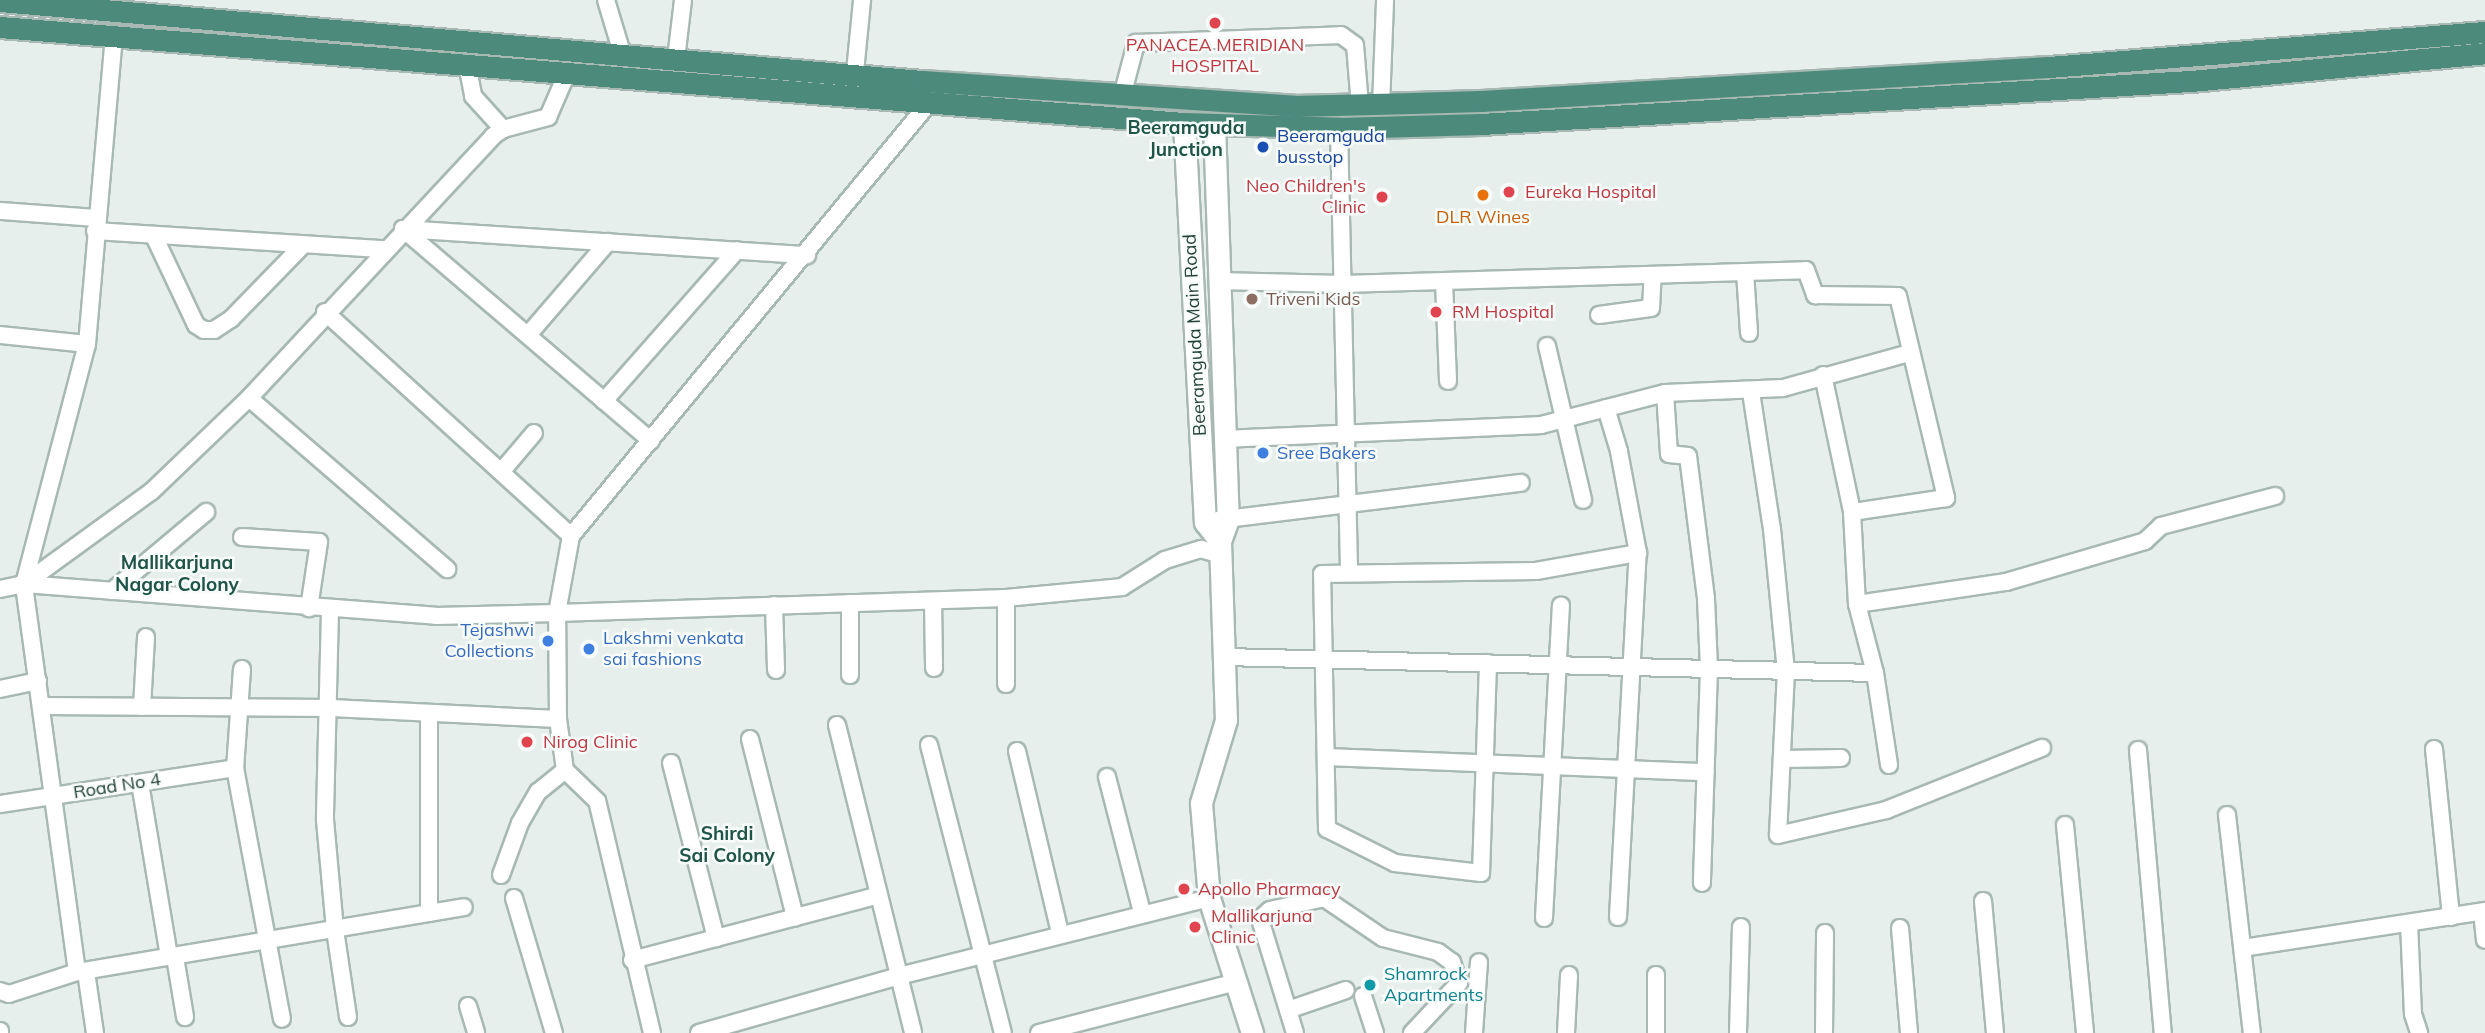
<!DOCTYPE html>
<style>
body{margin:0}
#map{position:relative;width:2485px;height:1033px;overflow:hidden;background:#e6efeb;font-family:Mulish,sans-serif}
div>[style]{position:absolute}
.roads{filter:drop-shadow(2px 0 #a8b8b2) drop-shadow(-2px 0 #a8b8b2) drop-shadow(0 2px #a8b8b2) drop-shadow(0 -2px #a8b8b2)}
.minor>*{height:16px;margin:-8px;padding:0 8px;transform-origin:8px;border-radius:8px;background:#fff}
.secondary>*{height:21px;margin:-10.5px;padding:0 10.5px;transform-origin:10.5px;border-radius:10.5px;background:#fff}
.trunk>*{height:21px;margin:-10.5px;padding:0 10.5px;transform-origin:10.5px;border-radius:10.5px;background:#4c8a7c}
.dots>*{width:19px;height:19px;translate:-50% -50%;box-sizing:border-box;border:4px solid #f7fbf9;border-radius:50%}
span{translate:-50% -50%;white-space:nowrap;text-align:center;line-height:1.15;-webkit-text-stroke:5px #f7fbf9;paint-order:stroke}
.health-label{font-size:18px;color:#be3a42}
.right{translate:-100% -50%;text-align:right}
.left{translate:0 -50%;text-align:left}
.transit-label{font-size:18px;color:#164399}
.food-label{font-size:18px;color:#c56008}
.education-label{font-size:18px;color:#785e54}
.street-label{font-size:18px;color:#24423a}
.shop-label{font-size:18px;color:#366cbe}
.culture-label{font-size:18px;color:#0d838f}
.neighbourhood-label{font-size:19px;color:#1f5548;font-weight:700}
</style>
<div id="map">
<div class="roads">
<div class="minor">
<i style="left:606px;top:0;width:55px;rotate:73.2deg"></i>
<i style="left:676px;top:59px;width:59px;rotate:-83.2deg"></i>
<i style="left:467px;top:64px;width:33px;rotate:79deg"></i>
<i style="left:473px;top:96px;width:45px;rotate:47.7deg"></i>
<i style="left:855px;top:72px;width:72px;rotate:-84.4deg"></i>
<i style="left:1122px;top:96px;width:55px;rotate:-75.2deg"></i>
<i style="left:1136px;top:43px;width:205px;rotate:-2.2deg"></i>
<i style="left:1341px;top:35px;width:17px;rotate:36deg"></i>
<i style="left:1355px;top:45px;width:61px;rotate:85.3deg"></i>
<i style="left:1381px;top:106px;width:106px;rotate:-87.8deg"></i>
<i style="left:1339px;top:128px;width:445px;rotate:88.7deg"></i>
<i style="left:0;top:211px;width:95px;rotate:4.2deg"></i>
<i style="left:403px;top:229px;width:405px;rotate:3.7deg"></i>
<i style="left:403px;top:229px;width:326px;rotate:40.5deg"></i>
<i style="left:95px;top:231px;width:290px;rotate:3.6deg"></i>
<i style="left:154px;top:236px;width:98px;rotate:64.7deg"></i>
<i style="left:196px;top:325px;width:9px;rotate:32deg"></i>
<i style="left:204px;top:330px;width:10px"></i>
<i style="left:214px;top:330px;width:20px;rotate:-33deg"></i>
<i style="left:231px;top:319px;width:100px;rotate:-45.8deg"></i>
<i style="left:1745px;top:272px;width:61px;rotate:86.2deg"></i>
<i style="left:1218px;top:281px;width:125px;rotate:1.4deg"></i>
<i style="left:1343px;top:284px;width:463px;rotate:-1.7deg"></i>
<i style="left:1806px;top:270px;width:27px;rotate:70deg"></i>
<i style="left:1815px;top:295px;width:83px;rotate:0.7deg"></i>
<i style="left:1898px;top:296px;width:208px;rotate:76.6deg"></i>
<i style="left:1946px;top:498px;width:95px;rotate:171.5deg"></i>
<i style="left:1444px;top:281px;width:100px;rotate:87.7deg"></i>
<i style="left:325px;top:312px;width:333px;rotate:42.3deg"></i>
<i style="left:1599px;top:315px;width:52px;rotate:-7.7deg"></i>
<i style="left:1651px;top:308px;width:33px;rotate:-87deg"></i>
<i style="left:0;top:335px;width:87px;rotate:5.9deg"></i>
<i style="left:528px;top:335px;width:123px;rotate:-49.3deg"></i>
<i style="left:1547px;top:346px;width:158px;rotate:76.8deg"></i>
<i style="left:1823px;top:375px;width:140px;rotate:78deg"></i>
<i style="left:1852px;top:512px;width:92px;rotate:86.9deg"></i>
<i style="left:1857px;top:604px;width:71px;rotate:75.4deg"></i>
<i style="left:1875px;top:673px;width:93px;rotate:81.3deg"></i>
<i style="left:1751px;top:392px;width:139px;rotate:81.3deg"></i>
<i style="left:1772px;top:529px;width:143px;rotate:84.4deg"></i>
<i style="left:1786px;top:671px;width:164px;rotate:92.8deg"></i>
<i style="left:1778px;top:835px;width:111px;rotate:-13deg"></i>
<i style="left:1886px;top:810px;width:168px;rotate:-21.7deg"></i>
<i style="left:1665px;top:393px;width:61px;rotate:86.2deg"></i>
<i style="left:1669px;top:454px;width:19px;rotate:6deg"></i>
<i style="left:1688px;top:456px;width:144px;rotate:82.8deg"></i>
<i style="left:1706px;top:599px;width:70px;rotate:87.5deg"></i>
<i style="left:1709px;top:669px;width:214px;rotate:91.9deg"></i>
<i style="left:249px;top:398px;width:262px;rotate:40.8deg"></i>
<i style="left:604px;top:401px;width:201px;rotate:-48.6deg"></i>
<i style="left:1225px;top:439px;width:316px;rotate:-2.5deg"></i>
<i style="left:1541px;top:425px;width:128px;rotate:-14.5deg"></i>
<i style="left:1665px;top:393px;width:118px;rotate:-2.4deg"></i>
<i style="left:1783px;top:388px;width:131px;rotate:-15.5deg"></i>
<i style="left:501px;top:472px;width:51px;rotate:-49.8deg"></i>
<i style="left:1218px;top:520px;width:305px;rotate:-7deg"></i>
<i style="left:242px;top:537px;width:77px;rotate:3.7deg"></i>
<i style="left:319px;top:542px;width:67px;rotate:98.6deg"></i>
<i style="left:24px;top:584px;width:158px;rotate:-36deg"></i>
<i style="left:152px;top:491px;width:134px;rotate:-43.8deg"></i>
<i style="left:249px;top:398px;width:358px;rotate:-47deg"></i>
<i style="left:493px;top:136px;width:12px;rotate:-35deg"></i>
<i style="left:503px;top:129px;width:47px;rotate:-14.9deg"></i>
<i style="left:548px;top:117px;width:50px;rotate:-66.5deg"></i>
<i style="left:0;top:589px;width:25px;rotate:-12deg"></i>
<i style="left:24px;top:584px;width:413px;rotate:4.4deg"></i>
<i style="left:436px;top:616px;width:121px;rotate:-1.4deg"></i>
<i style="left:557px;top:613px;width:449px;rotate:-1.9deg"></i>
<i style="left:1006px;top:598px;width:117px;rotate:-5.4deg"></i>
<i style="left:1122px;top:587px;width:51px;rotate:-32.1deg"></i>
<i style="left:1165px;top:560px;width:38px;rotate:-17deg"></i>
<i style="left:1201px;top:549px;width:21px;rotate:17deg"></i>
<i style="left:112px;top:591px;width:123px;rotate:-40deg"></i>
<i style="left:933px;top:601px;width:67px;rotate:89.1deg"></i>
<i style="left:850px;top:603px;width:72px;rotate:90deg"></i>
<i style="left:1857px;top:604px;width:151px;rotate:-8.4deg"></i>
<i style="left:2006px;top:582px;width:145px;rotate:-16.4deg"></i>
<i style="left:2145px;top:541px;width:22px;rotate:-43deg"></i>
<i style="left:2161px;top:526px;width:118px;rotate:-14.7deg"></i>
<i style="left:774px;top:605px;width:65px;rotate:88.2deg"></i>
<i style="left:330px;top:610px;width:210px;rotate:91.4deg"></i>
<i style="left:325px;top:820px;width:110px;rotate:84.8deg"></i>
<i style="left:335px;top:930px;width:88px;rotate:81.5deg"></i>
<i style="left:1224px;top:657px;width:651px;rotate:1.41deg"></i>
<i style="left:1488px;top:663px;width:210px;rotate:91.9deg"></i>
<i style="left:1481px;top:873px;width:87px;rotate:-173.4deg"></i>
<i style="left:1395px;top:863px;width:76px;rotate:-153.4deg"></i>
<i style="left:1327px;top:829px;width:255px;rotate:-91.1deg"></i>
<i style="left:1322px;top:574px;width:214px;rotate:-0.8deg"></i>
<i style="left:1536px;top:571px;width:104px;rotate:-10deg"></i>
<i style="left:1638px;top:553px;width:104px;rotate:-100.6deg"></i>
<i style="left:1619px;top:451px;width:45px;rotate:-106.8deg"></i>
<i style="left:242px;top:669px;width:99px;rotate:94deg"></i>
<i style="left:235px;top:768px;width:255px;rotate:79.4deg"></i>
<i style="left:1006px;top:684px;width:86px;rotate:-90deg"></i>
<i style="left:0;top:689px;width:39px;rotate:-12deg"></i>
<i style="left:42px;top:706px;width:289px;rotate:0.4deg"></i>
<i style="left:331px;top:708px;width:227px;rotate:2.8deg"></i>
<i style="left:142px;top:707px;width:70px;rotate:-86.7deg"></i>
<i style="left:837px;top:725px;width:317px;rotate:76.1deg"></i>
<i style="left:750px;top:739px;width:184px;rotate:75.8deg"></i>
<i style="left:929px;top:745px;width:297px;rotate:75.6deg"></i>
<i style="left:2434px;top:749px;width:169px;rotate:84.2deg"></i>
<i style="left:2138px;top:750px;width:284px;rotate:85deg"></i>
<i style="left:1017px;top:751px;width:187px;rotate:76.7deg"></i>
<i style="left:1327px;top:757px;width:379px;rotate:2.3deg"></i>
<i style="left:1782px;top:759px;width:59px;rotate:-1deg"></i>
<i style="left:671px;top:763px;width:181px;rotate:75.6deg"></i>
<i style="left:1107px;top:777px;width:139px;rotate:75.5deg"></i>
<i style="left:140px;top:783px;width:176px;rotate:80.5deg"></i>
<i style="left:0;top:804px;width:238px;rotate:-8.7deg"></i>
<i style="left:2227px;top:815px;width:219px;rotate:83.5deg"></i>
<i style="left:2065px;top:825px;width:209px;rotate:84.5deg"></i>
<i style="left:501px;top:875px;width:55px;rotate:-69.9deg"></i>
<i style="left:520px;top:823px;width:36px;rotate:-60deg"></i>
<i style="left:538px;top:792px;width:35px;rotate:-39deg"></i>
<i style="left:514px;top:898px;width:141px;rotate:73.5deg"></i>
<i style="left:1983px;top:901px;width:133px;rotate:84.8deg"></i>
<i style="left:2482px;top:912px;width:28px;rotate:84deg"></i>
<i style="left:429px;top:913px;width:200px;rotate:-90deg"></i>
<i style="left:1618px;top:917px;width:365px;rotate:-86.9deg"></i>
<i style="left:1544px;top:918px;width:313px;rotate:-86.9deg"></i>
<i style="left:2409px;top:923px;width:91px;rotate:87.5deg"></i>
<i style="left:2413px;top:1014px;width:20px;rotate:72deg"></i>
<i style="left:1900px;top:928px;width:105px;rotate:85.1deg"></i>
<i style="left:2243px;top:948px;width:245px;rotate:-8.7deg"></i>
<i style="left:175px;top:957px;width:61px;rotate:80.5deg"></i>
<i style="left:632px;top:960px;width:255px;rotate:-14.7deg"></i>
<i style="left:77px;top:972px;width:392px;rotate:-97.8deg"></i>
<i style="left:24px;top:584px;width:248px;rotate:-75.3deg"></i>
<i style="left:87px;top:344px;width:308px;rotate:-85deg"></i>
<i style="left:86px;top:972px;width:62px;rotate:81.6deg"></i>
<i style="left:0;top:991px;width:9px;rotate:18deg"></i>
<i style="left:9px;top:994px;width:71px;rotate:-17.9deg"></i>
<i style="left:77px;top:972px;width:392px;rotate:-9.5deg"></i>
<i style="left:1363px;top:996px;width:39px;rotate:72deg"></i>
<i style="left:468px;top:1006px;width:28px;rotate:73deg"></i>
<i style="left:1288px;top:1010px;width:61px;rotate:-19deg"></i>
<i style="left:0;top:1031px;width:2px;rotate:90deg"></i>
<i style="left:652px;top:1033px;width:238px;rotate:-103.3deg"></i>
<i style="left:597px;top:801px;width:45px;rotate:-135.9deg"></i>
<i style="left:565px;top:770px;width:51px;rotate:-97.8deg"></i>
<i style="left:558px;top:719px;width:106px;rotate:-90.5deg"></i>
<i style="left:557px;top:613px;width:78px;rotate:-79.7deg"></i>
<i style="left:571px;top:536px;width:562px;rotate:-50.42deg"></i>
<i style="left:699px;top:1033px;width:208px;rotate:-15.9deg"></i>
<i style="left:899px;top:976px;width:320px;rotate:-14.1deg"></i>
<i style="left:1039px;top:1033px;width:200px;rotate:-14.5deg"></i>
<i style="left:1295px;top:1033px;width:119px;rotate:-107.1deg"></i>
<i style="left:1260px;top:919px;width:13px;rotate:-42deg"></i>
<i style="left:1270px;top:910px;width:55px;rotate:-12.5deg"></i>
<i style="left:1324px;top:898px;width:71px;rotate:34.1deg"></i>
<i style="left:1383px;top:938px;width:57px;rotate:14.3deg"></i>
<i style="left:1438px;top:952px;width:17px;rotate:36deg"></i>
<i style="left:1452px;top:962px;width:22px;rotate:72deg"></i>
<i style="left:1459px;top:983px;width:69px;rotate:133.2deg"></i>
<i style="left:1474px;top:1033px;width:71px;rotate:-86deg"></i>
<i style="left:1566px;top:1033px;width:58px;rotate:-87deg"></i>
<i style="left:1656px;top:1033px;width:58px;rotate:-90deg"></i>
<i style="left:1738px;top:1033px;width:106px;rotate:-88.4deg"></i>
<i style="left:1824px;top:1033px;width:100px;rotate:-89.4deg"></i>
</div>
<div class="secondary">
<i style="left:1184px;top:123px;width:400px;rotate:87deg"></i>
<i style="left:1205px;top:522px;width:24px;rotate:52deg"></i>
<i style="left:1214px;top:124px;width:395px;rotate:88deg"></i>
<i style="left:1228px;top:519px;width:23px;rotate:110deg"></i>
<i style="left:1220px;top:541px;width:179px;rotate:88.1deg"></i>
<i style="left:1226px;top:720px;width:87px;rotate:106.8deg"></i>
<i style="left:1201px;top:803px;width:95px;rotate:85.2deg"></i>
<i style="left:1209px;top:898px;width:142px;rotate:72.3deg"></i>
</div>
<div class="trunk">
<i style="left:0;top:1px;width:925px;rotate:4.96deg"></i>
<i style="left:922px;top:81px;width:373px;rotate:3.8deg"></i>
<i style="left:1294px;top:106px;width:187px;rotate:-1.5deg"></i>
<i style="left:1481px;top:101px;width:569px;rotate:-3.43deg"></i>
<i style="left:2049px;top:67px;width:437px;rotate:-4.6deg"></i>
<i style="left:0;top:27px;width:1188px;rotate:4.64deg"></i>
<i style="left:1184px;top:123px;width:155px;rotate:1.8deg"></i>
<i style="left:1339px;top:128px;width:142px;rotate:-1.6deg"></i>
<i style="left:1481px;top:124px;width:711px;rotate:-3.47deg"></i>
<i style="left:2191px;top:81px;width:295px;rotate:-5.4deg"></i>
</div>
</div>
<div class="dots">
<i style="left:1215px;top:23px;background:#e0444e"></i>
<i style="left:1263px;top:147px;background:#1a4fb4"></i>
<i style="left:1509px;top:192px;background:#e0444e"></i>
<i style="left:1483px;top:195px;background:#e8710a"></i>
<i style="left:1382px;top:197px;background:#e0444e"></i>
<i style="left:1252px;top:299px;background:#8d6e63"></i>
<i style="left:1436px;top:312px;background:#e0444e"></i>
<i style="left:1263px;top:453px;background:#3f7fe0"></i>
<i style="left:548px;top:641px;background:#3f7fe0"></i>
<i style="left:589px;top:649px;background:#3f7fe0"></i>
<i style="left:527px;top:742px;background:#e0444e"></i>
<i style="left:1184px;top:889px;background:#e0444e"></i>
<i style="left:1195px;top:927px;background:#e0444e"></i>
<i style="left:1370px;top:985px;background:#0f9aa8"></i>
</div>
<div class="health-label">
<span style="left:1215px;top:56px">PANACEA MERIDIAN<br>HOSPITAL</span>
<span class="right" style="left:1366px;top:197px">Neo Children's<br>Clinic</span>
<span class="left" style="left:1525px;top:192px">Eureka Hospital</span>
<span class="left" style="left:1452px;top:312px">RM Hospital</span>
<span class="left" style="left:543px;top:742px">Nirog Clinic</span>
<span class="left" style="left:1198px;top:889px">Apollo Pharmacy</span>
<span class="left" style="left:1211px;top:927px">Mallikarjuna<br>Clinic</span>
</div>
<div class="transit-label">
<span class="left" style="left:1277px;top:147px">Beeramguda<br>busstop</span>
</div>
<div class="food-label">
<span style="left:1483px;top:217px">DLR Wines</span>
</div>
<div class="education-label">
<span class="left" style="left:1266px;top:299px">Triveni Kids</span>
</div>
<div class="street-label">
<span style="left:1195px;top:335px;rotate:-93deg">Beeramguda Main Road</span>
<span style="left:117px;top:786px;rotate:-9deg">Road No 4</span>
</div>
<div class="shop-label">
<span class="left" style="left:1277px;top:453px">Sree Bakers</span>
<span class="right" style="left:534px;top:641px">Tejashwi<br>Collections</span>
<span class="left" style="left:603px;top:649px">Lakshmi venkata<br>sai fashions</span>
</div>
<div class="culture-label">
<span class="left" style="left:1384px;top:985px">Shamrock<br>Apartments</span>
</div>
<div class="neighbourhood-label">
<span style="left:1186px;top:139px">Beeramguda<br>Junction</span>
<span style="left:177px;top:574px">Mallikarjuna<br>Nagar Colony</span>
<span style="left:727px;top:845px">Shirdi<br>Sai Colony</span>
</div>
</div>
